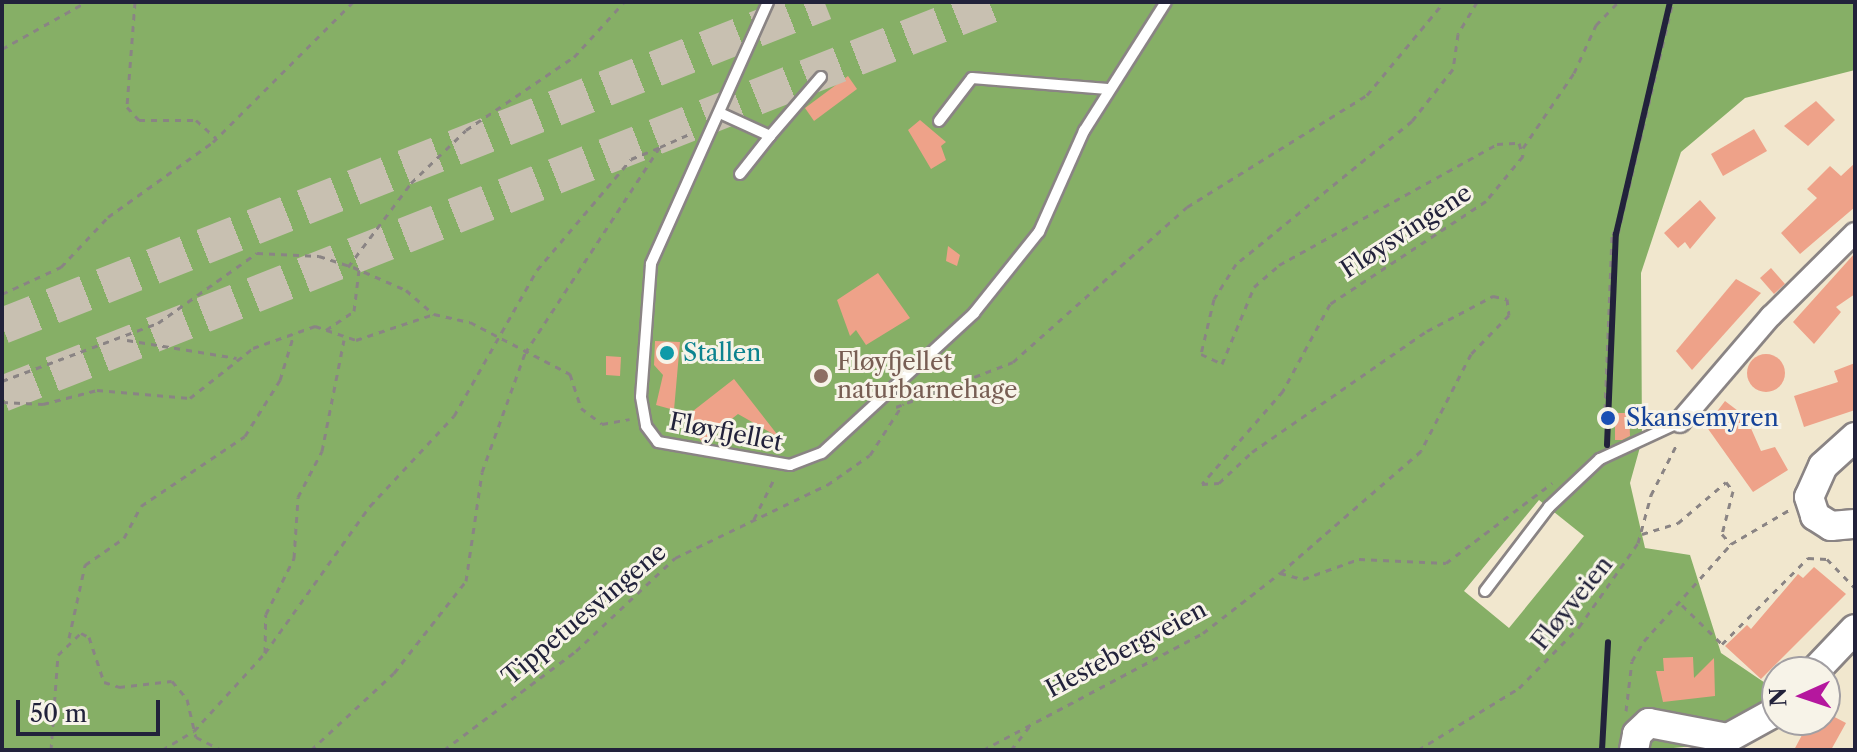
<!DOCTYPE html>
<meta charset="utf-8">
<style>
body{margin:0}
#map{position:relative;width:1857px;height:752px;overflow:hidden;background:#f1e7ce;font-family:"Libre Caslon Text",serif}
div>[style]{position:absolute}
.forest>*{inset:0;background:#86af66}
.building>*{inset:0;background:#eea289}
.round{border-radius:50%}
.highway-tunnel>*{height:36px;margin-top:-18px;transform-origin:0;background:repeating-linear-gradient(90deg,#c8c0b1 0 36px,transparent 0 54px)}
.path>*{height:3px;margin-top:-1.5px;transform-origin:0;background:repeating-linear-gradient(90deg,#8a8484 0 6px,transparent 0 12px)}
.roads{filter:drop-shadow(2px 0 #8a8484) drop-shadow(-2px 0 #8a8484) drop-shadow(0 2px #8a8484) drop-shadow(0 -2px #8a8484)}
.lane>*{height:10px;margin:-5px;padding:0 5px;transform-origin:5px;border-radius:5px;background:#fff}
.street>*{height:20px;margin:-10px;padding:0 10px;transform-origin:10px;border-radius:10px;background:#fff}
.secondary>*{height:28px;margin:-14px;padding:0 14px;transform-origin:14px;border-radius:14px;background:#fff}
.rail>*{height:6px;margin:-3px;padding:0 3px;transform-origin:3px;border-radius:3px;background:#22223b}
.dots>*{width:22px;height:22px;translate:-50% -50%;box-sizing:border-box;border:4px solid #f7f3e8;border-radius:50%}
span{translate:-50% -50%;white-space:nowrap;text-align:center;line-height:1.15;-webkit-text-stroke:6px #f7f3e8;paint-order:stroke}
.street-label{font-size:24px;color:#22223b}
.culture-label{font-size:24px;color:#0d838f}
.left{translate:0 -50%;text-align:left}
.education-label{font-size:24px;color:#785e54}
.transit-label{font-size:24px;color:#164399}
.frame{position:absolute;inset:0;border:4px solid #22223b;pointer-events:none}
.north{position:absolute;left:1761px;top:656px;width:80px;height:80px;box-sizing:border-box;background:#f7f3e8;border:2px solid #a29fa3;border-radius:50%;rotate:267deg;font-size:22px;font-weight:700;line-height:32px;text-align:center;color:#22223b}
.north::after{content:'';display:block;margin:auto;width:28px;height:36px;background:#b5179e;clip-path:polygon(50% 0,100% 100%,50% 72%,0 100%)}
.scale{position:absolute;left:16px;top:700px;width:144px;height:36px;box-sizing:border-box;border:4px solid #22223b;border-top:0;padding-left:10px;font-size:24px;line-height:28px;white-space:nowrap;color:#22223b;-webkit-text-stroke:6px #f7f3e8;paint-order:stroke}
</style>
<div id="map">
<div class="forest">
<i style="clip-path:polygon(evenodd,2px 2px,1855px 2px,1855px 70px,1745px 98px,1681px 152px,1641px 273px,1642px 440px,1630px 483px,1645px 548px,1690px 555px,1721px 653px,1774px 689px,1745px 741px,1653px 750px,2px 750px,2px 2px,1539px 500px,1584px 536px,1509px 628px,1464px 591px,1539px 500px)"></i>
</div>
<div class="building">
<i style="clip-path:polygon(848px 76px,857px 89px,814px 121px,805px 108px)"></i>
<i style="clip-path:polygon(1816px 101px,1835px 120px,1808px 146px,1784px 126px)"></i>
<i style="clip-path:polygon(920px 120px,946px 142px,941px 146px,946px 160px,931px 169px,908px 130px)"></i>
<i style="clip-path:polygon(1754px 129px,1767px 151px,1723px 176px,1711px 154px)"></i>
<i style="clip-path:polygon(1855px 163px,1855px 207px,1800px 254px,1781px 233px,1817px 198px,1807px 189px,1830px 166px,1841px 176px)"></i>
<i style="clip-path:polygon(1700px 200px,1716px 218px,1690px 249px,1685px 242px,1678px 248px,1664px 233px)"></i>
<i style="clip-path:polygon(948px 246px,960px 255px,957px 266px,946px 261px)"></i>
<i style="clip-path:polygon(1855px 253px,1855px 294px,1836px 307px,1841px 312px,1814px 344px,1793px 322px)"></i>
<i style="clip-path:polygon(1771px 268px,1785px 284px,1774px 294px,1760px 278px)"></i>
<i style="clip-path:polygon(878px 273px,910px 318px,866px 345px,856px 330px,850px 336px,837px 300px)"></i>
<i style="clip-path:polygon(1736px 279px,1761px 293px,1692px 370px,1676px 351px)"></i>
<i style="clip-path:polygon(655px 341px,680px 342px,674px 410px,656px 405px,663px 375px,654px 365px)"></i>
<i class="round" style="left:1747px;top:354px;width:38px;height:38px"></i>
<i style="clip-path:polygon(606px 356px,621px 357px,620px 376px,606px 375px)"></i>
<i style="clip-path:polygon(1855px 363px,1855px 410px,1804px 427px,1794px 396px,1838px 382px,1834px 371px)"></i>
<i style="clip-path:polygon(734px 379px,780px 438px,738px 414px,702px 442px,684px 418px)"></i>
<i style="clip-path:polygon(1725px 401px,1746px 417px,1761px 451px,1775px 447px,1788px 470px,1753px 492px,1706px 426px)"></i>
<i style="clip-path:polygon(1615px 413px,1629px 413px,1630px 436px,1622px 440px,1615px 440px)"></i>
<i style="clip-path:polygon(1814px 567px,1846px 594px,1761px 679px,1725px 646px,1747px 625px,1751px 629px,1798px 574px,1803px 578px)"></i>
<i style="clip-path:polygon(1693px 657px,1694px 678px,1714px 658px,1715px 696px,1663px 702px,1656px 671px,1664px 671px,1663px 658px)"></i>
<i style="clip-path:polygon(1825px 712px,1846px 723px,1831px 750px,1794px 750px,1810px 720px,1825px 720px)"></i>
</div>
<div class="highway-tunnel">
<i style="left:2px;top:326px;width:884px;rotate:-21.49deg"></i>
<i style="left:2px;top:394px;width:1070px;rotate:-21.48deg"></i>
</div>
<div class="path">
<i style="left:135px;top:2px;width:105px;rotate:94.4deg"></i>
<i style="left:127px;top:107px;width:18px;rotate:47deg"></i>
<i style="left:139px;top:120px;width:57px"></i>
<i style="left:196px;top:120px;width:27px;rotate:42deg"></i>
<i style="left:1477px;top:2px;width:37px;rotate:121deg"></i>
<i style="left:1458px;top:34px;width:35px;rotate:98deg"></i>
<i style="left:1453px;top:69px;width:66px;rotate:128.3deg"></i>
<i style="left:1412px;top:121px;width:227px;rotate:140.9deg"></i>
<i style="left:1236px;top:264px;width:41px;rotate:122.2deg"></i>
<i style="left:1214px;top:299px;width:57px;rotate:103.3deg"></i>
<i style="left:1201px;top:354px;width:23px;rotate:25deg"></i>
<i style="left:1222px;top:364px;width:83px;rotate:-67.4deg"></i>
<i style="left:1254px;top:287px;width:33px;rotate:-41deg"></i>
<i style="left:1279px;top:265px;width:249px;rotate:-29deg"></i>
<i style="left:1497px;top:144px;width:22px;rotate:-3deg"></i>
<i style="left:1519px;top:143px;width:14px;rotate:73deg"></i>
<i style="left:1523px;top:156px;width:58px;rotate:129.4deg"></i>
<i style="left:1486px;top:201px;width:187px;rotate:146.6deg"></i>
<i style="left:1330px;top:304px;width:99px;rotate:118.4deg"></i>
<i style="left:1283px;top:391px;width:123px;rotate:131.1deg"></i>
<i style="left:1202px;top:484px;width:17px;rotate:-3deg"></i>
<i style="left:1219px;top:483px;width:45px;rotate:-43.2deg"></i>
<i style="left:1252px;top:452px;width:213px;rotate:-34.7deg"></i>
<i style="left:1427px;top:331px;width:75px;rotate:-27.9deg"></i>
<i style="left:1493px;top:296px;width:14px;rotate:12deg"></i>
<i style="left:1507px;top:299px;width:16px;rotate:83deg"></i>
<i style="left:1509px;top:315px;width:54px;rotate:134.3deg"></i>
<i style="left:1471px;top:354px;width:109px;rotate:117.3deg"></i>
<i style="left:1421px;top:451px;width:186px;rotate:139.1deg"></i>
<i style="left:1280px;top:573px;width:24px;rotate:15deg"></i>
<i style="left:1303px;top:579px;width:59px;rotate:-19.7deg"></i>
<i style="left:1359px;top:559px;width:87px;rotate:2.6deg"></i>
<i style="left:1446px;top:563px;width:133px;rotate:-37deg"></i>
<i style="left:2px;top:49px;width:96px;rotate:-29.2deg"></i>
<i style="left:1523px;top:148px;width:91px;rotate:-55.8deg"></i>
<i style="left:1574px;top:73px;width:53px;rotate:-65.4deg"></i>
<i style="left:1596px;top:25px;width:32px;rotate:-46deg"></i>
<i style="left:348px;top:267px;width:105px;rotate:-53.1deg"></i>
<i style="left:411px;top:183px;width:76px;rotate:-43.9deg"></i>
<i style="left:466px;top:130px;width:130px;rotate:-34.1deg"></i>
<i style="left:574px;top:57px;width:74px;rotate:-47.7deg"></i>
<i style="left:2px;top:294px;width:65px;rotate:-24.6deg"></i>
<i style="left:61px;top:267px;width:69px;rotate:-46.8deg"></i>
<i style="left:108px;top:217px;width:129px;rotate:-35.5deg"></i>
<i style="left:213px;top:142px;width:198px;rotate:-45deg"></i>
<i style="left:326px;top:330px;width:34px;rotate:-34deg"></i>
<i style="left:354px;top:311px;width:41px;rotate:-83deg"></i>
<i style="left:127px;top:340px;width:111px;rotate:9.3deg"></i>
<i style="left:2px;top:381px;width:166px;rotate:-20.4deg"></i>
<i style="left:158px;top:323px;width:121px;rotate:-35.3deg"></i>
<i style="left:257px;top:253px;width:62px;rotate:2.8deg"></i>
<i style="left:319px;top:256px;width:36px;rotate:18deg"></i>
<i style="left:353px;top:267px;width:58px;rotate:23.5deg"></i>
<i style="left:406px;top:290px;width:37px;rotate:41deg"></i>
<i style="left:2px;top:402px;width:41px;rotate:2.8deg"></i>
<i style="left:43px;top:404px;width:56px;rotate:-14.5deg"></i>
<i style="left:97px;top:390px;width:93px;rotate:4.9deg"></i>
<i style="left:190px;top:398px;width:80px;rotate:-38.4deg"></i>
<i style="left:253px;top:348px;width:66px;rotate:-19.5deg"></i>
<i style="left:315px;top:326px;width:43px;rotate:18.9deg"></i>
<i style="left:356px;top:340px;width:82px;rotate:-18.4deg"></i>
<i style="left:434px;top:314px;width:37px;rotate:13deg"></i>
<i style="left:470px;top:322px;width:113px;rotate:27.5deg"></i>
<i style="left:570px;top:374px;width:36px;rotate:72deg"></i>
<i style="left:581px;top:408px;width:26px;rotate:37deg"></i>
<i style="left:602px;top:424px;width:28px;rotate:-10deg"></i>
<i style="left:896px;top:407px;width:125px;rotate:-21deg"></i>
<i style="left:1013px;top:362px;width:233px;rotate:-41.7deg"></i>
<i style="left:1187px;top:207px;width:212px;rotate:-31.9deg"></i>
<i style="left:1367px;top:95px;width:121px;rotate:-50.4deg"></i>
<i style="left:1605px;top:410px;width:177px;rotate:-87.7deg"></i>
<i style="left:1612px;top:233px;width:6px;rotate:9deg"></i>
<i style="left:1618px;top:234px;width:238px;rotate:-76.7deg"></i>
<i style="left:2px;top:474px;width:58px;rotate:90deg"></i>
<i style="left:754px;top:519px;width:47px;rotate:-63.4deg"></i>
<i style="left:1642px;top:534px;width:38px;rotate:-17deg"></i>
<i style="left:1678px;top:523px;width:63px;rotate:-40.5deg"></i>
<i style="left:1726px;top:482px;width:11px;rotate:52deg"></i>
<i style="left:1733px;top:491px;width:44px;rotate:104.3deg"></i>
<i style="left:1722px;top:534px;width:13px;rotate:48deg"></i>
<i style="left:1731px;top:544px;width:67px;rotate:-30.4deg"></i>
<i style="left:1682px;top:605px;width:56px;rotate:44.3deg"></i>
<i style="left:1722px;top:644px;width:122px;rotate:-45deg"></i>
<i style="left:1808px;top:558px;width:19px;rotate:3deg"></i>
<i style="left:1827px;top:559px;width:40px;rotate:46deg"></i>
<i style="left:69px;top:638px;width:75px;rotate:-77.6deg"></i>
<i style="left:85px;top:565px;width:47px;rotate:-34.7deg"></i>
<i style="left:124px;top:538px;width:36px;rotate:-62deg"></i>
<i style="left:141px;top:506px;width:125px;rotate:-33.9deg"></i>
<i style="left:245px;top:436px;width:66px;rotate:-58deg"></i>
<i style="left:280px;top:380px;width:48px;rotate:-73.1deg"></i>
<i style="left:265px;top:653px;width:39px;rotate:-89deg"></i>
<i style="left:266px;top:614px;width:63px;rotate:-63.4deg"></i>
<i style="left:294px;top:558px;width:61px;rotate:-86.2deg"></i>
<i style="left:298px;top:497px;width:52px;rotate:-62.4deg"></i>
<i style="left:322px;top:451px;width:113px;rotate:-78.8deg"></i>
<i style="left:1626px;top:711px;width:50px;rotate:-83.2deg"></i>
<i style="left:1632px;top:661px;width:23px;rotate:-59deg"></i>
<i style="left:1644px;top:641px;width:130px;rotate:-48.1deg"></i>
<i style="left:51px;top:750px;width:95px;rotate:-85.8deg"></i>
<i style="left:58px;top:655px;width:32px;rotate:-44deg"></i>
<i style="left:81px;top:633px;width:9px;rotate:27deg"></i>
<i style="left:89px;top:637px;width:47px;rotate:71.6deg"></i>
<i style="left:104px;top:682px;width:16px;rotate:18deg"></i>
<i style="left:119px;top:687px;width:53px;rotate:-6.5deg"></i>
<i style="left:172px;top:681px;width:23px;rotate:50deg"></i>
<i style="left:187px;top:699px;width:39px;rotate:77deg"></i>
<i style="left:196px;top:737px;width:28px;rotate:27deg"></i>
<i style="left:162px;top:750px;width:37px;rotate:-31deg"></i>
<i style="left:194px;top:731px;width:105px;rotate:-47.7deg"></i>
<i style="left:265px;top:653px;width:181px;rotate:-54.5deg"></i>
<i style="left:370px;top:506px;width:123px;rotate:-47deg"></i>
<i style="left:454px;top:416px;width:168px;rotate:-60.4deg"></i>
<i style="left:537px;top:270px;width:145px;rotate:-49.7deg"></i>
<i style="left:631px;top:159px;width:31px;rotate:-22deg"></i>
<i style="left:311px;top:750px;width:113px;rotate:-42.9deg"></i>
<i style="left:394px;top:673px;width:117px;rotate:-52deg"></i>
<i style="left:466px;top:581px;width:110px;rotate:-81.6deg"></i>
<i style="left:482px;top:472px;width:127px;rotate:-70.1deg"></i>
<i style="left:525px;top:353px;width:246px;rotate:-56.8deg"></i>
<i style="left:660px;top:147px;width:35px;rotate:-24deg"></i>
<i style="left:444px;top:750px;width:165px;rotate:-36.9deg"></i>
<i style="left:576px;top:651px;width:136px;rotate:-43.2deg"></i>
<i style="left:675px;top:558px;width:169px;rotate:-25.7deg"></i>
<i style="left:827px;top:485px;width:52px;rotate:-34.9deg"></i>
<i style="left:870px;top:455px;width:61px;rotate:-57.1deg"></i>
<i style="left:983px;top:750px;width:249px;rotate:-28deg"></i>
<i style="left:1203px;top:633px;width:98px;rotate:-37.9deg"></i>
<i style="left:1011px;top:750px;width:36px;rotate:-52deg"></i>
<i style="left:1418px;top:750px;width:119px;rotate:-31.5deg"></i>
<i style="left:1519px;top:688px;width:86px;rotate:-45.5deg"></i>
<i style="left:1579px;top:627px;width:103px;rotate:-54.9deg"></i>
<i style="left:1638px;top:543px;width:50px;rotate:-74.8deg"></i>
<i style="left:1651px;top:495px;width:59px;rotate:-63deg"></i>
</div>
<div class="roads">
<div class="lane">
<i style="left:768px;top:2px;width:287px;rotate:114.1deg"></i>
<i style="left:651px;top:264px;width:133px;rotate:94.3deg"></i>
<i style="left:641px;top:397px;width:29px;rotate:80deg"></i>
<i style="left:646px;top:426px;width:20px;rotate:53deg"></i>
<i style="left:658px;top:442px;width:134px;rotate:9.9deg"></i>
<i style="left:790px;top:465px;width:34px;rotate:-21deg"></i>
<i style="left:822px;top:453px;width:207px;rotate:-42.6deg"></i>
<i style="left:974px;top:313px;width:104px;rotate:-51.3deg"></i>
<i style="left:1039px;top:232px;width:111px;rotate:-66deg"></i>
<i style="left:1084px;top:131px;width:153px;rotate:-57.6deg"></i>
<i style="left:722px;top:114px;width:53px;rotate:24.6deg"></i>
<i style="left:770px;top:136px;width:78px;rotate:-49.2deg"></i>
<i style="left:939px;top:121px;width:54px;rotate:-52.5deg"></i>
<i style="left:972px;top:78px;width:136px;rotate:4.6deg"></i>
<i style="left:740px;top:174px;width:48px;rotate:-51.7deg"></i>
<i style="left:1485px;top:591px;width:106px;rotate:-52.7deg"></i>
<i style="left:1549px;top:507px;width:70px;rotate:-43.3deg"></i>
<i style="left:1600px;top:459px;width:88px;rotate:-24.8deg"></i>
</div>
<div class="street">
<i style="left:1680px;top:422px;width:140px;rotate:-49.4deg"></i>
<i style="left:1771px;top:316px;width:118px;rotate:-44.7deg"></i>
</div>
<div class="secondary">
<i style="left:1855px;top:437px;width:43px;rotate:137.8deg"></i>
<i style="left:1823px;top:466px;width:34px;rotate:114deg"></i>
<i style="left:1809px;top:497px;width:20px;rotate:72deg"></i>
<i style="left:1815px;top:516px;width:19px;rotate:32deg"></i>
<i style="left:1831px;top:526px;width:24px;rotate:-5deg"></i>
<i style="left:1814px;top:672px;width:59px;rotate:-46.4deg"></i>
<i style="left:1634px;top:750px;width:16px;rotate:-79deg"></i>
<i style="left:1637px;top:734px;width:16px;rotate:-43deg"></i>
<i style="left:1649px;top:723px;width:80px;rotate:10.8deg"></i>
<i style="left:1728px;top:738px;width:56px;rotate:-28.9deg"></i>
</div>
</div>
<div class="rail">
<i style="left:1607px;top:445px;width:211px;rotate:-87.6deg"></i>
<i style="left:1616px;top:234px;width:238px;rotate:-76.9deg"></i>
<i style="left:1602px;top:750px;width:108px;rotate:-86.8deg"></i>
</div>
<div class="dots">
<i style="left:667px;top:353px;background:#0f9aa8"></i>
<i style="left:821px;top:376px;background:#8d6e63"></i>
<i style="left:1608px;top:418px;background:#1a4fb4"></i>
</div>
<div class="street-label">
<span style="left:1406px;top:231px;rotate:-33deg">Fløysvingene</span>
<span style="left:726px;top:432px;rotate:11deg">Fløyfjellet</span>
<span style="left:1572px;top:603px;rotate:-51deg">Fløyveien</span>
<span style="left:584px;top:614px;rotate:-40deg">Tippetuesvingene</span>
<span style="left:1126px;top:649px;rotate:-28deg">Hestebergveien</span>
</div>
<div class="culture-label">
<span class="left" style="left:683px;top:353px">Stallen</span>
</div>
<div class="education-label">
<span class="left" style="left:837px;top:376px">Fløyfjellet<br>naturbarnehage</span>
</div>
<div class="transit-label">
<span class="left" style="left:1626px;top:418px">Skansemyren</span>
</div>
<div class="frame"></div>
<div class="north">N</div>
<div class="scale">50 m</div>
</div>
